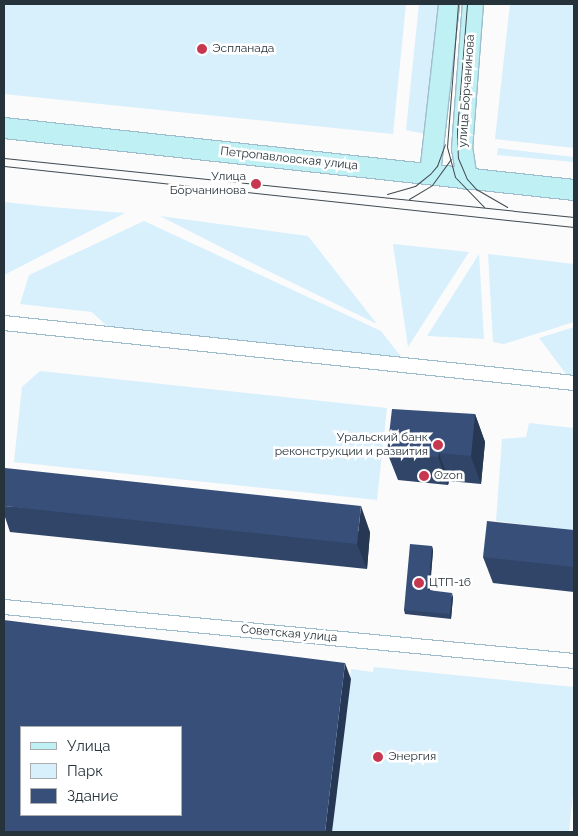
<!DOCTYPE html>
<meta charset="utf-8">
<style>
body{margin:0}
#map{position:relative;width:578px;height:836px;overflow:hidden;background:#fbfbfb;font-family:Raleway,sans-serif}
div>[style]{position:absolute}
.green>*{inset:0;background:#d8effc}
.roads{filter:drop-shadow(1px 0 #9dbdcd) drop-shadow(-1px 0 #9dbdcd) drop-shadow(0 1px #9dbdcd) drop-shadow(0 -1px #9dbdcd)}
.minor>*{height:14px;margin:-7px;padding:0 7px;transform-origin:7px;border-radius:7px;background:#fff}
.secondary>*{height:20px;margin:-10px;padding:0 10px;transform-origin:10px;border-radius:10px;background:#bff0f3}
.tram>*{height:1px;margin:-0.5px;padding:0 0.5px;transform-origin:0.5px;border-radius:0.5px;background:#404a50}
.wall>*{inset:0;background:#304568}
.shaded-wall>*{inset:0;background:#273855}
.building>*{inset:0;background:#385079}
.dots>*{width:14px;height:14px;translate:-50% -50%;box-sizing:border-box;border:2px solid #fff;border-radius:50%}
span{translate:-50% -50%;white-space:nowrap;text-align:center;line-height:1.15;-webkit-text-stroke:5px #fff;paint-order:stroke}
.poi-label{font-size:12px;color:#27333a}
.left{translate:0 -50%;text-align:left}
.right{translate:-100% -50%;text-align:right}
.street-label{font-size:12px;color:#27333a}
.frame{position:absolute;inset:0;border:5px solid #27333a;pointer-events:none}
.legend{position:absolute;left:20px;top:726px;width:162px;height:90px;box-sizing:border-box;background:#fff;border:1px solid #a9adb0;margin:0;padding:6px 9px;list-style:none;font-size:15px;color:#27333a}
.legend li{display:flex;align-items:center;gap:10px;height:25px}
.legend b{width:25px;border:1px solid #a9adb0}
</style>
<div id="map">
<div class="green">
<i style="clip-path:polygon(4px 4px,406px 4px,393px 134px,4px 94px)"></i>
<i style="clip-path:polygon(419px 4px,442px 4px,425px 134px,406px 130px)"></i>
<i style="clip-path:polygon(510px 4px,574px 4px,574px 148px,495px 139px)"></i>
<i style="clip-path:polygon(498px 148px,574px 157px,574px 162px,497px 155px)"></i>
<i style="clip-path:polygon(4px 202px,51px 207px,125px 213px,4px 275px)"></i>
<i style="clip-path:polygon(160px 216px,308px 236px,377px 324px,252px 263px)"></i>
<i style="clip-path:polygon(144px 221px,381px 331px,402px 358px,109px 328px,92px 312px,20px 304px,29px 275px)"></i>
<i style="clip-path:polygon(393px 244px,469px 252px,408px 347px)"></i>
<i style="clip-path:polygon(479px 254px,484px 339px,427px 336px)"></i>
<i style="clip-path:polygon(488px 254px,574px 264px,574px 322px,504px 344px,493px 342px)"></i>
<i style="clip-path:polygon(574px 327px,574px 375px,566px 374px,539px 338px)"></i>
<i style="clip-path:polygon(40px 371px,387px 408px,377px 500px,14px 462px,22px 387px)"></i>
<i style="clip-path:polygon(529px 423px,574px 428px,574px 531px,496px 521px,502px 439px,526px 437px)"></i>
<i style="clip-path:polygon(evenodd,4px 650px,350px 678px,351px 669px,373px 672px,374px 667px,574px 687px,574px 786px,569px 832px,4px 832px,4px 650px,21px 727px,181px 727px,181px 815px,21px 815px,21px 727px)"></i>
</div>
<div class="roads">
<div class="minor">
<i style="left:4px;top:323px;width:573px;rotate:6.01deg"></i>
<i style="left:4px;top:607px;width:573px;rotate:5.41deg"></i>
</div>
<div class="secondary">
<i style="left:4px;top:128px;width:573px;rotate:6.21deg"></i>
<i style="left:430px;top:174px;width:171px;rotate:-83.6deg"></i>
<i style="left:467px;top:179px;width:30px;rotate:-99deg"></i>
<i style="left:462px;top:149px;width:145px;rotate:-85.7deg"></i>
</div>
</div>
<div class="tram">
<i style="left:458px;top:4px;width:143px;rotate:94.4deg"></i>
<i style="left:447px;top:147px;width:31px;rotate:75deg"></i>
<i style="left:455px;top:177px;width:42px;rotate:46deg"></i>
<i style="left:467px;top:4px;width:128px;rotate:94.5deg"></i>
<i style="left:457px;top:132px;width:26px;rotate:88deg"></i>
<i style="left:458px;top:158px;width:23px;rotate:67deg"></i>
<i style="left:467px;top:179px;width:13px;rotate:48deg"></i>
<i style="left:476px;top:189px;width:36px;rotate:30deg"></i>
<i style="left:4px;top:158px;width:573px;rotate:5.91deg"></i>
<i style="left:4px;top:166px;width:573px;rotate:6.11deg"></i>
<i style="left:387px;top:194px;width:29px;rotate:-16deg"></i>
<i style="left:415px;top:186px;width:19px;rotate:-39deg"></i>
<i style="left:430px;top:174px;width:11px;rotate:-49deg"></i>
<i style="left:437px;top:166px;width:23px;rotate:-70deg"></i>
<i style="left:409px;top:199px;width:27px;rotate:-31deg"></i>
<i style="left:432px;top:185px;width:32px;rotate:-54deg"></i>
</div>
<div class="wall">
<i style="clip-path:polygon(475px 414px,485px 442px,481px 484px,449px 481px,448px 485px,398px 480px,387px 452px)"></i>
<i style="clip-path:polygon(4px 506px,370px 532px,367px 569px,10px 532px,4px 514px)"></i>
<i style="clip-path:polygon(574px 530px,574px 592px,493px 583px,483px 557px)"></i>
<i style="clip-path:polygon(432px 546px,433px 551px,430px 590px,453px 597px,451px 619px,405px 614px,404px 610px)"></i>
</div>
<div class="shaded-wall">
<i style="clip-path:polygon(475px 414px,485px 442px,481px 484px,471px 456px)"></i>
<i style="clip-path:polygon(439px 453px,449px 481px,448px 485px,438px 457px)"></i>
<i style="clip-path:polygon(361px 506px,370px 532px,367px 569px,357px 544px)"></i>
<i style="clip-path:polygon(432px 546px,433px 551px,429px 594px,428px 590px)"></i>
<i style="clip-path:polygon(452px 593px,453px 597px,451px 619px,450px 614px)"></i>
<i style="clip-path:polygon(345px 663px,351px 679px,332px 832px,325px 832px)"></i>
</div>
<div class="building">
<i style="clip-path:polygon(392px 409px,475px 414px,471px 456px,439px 453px,438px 457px,387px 452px)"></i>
<i style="clip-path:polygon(5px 468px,361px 506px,357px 544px,4px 506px,4px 480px)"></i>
<i style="clip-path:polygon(487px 521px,574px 530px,574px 567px,483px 557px)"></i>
<i style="clip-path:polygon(410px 544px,432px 546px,428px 590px,452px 593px,450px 614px,404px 610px)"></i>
<i style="clip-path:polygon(evenodd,4px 620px,345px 663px,325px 832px,4px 832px,4px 620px,21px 727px,181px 727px,181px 815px,21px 815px,21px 727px)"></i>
</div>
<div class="dots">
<i style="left:202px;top:49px;background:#c73750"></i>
<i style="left:256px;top:184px;background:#c73750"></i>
<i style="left:438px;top:445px;background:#c73750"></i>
<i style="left:424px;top:476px;background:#c73750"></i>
<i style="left:419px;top:583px;background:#c73750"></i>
<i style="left:378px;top:757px;background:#c73750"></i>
</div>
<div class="poi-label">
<span class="left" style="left:212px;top:49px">Эспланада</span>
<span class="right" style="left:246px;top:184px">Улица<br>Борчанинова</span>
<span class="right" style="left:428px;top:445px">Уральский банк<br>реконструкции и развития</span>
<span class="left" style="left:434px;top:476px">Ozon</span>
<span class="left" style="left:429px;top:583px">ЦТП-16</span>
<span class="left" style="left:388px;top:757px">Энергия</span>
</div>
<div class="street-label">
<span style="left:467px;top:91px;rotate:-86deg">улица Борчанинова</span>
<span style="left:289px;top:159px;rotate:6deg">Петропавловская улица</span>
<span style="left:289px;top:634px;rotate:5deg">Советская улица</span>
</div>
<div class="frame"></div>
<ul class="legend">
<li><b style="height:6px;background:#bff0f3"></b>Улица</li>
<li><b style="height:14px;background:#d8effc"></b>Парк</li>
<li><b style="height:14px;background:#385079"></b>Здание</li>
</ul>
</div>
